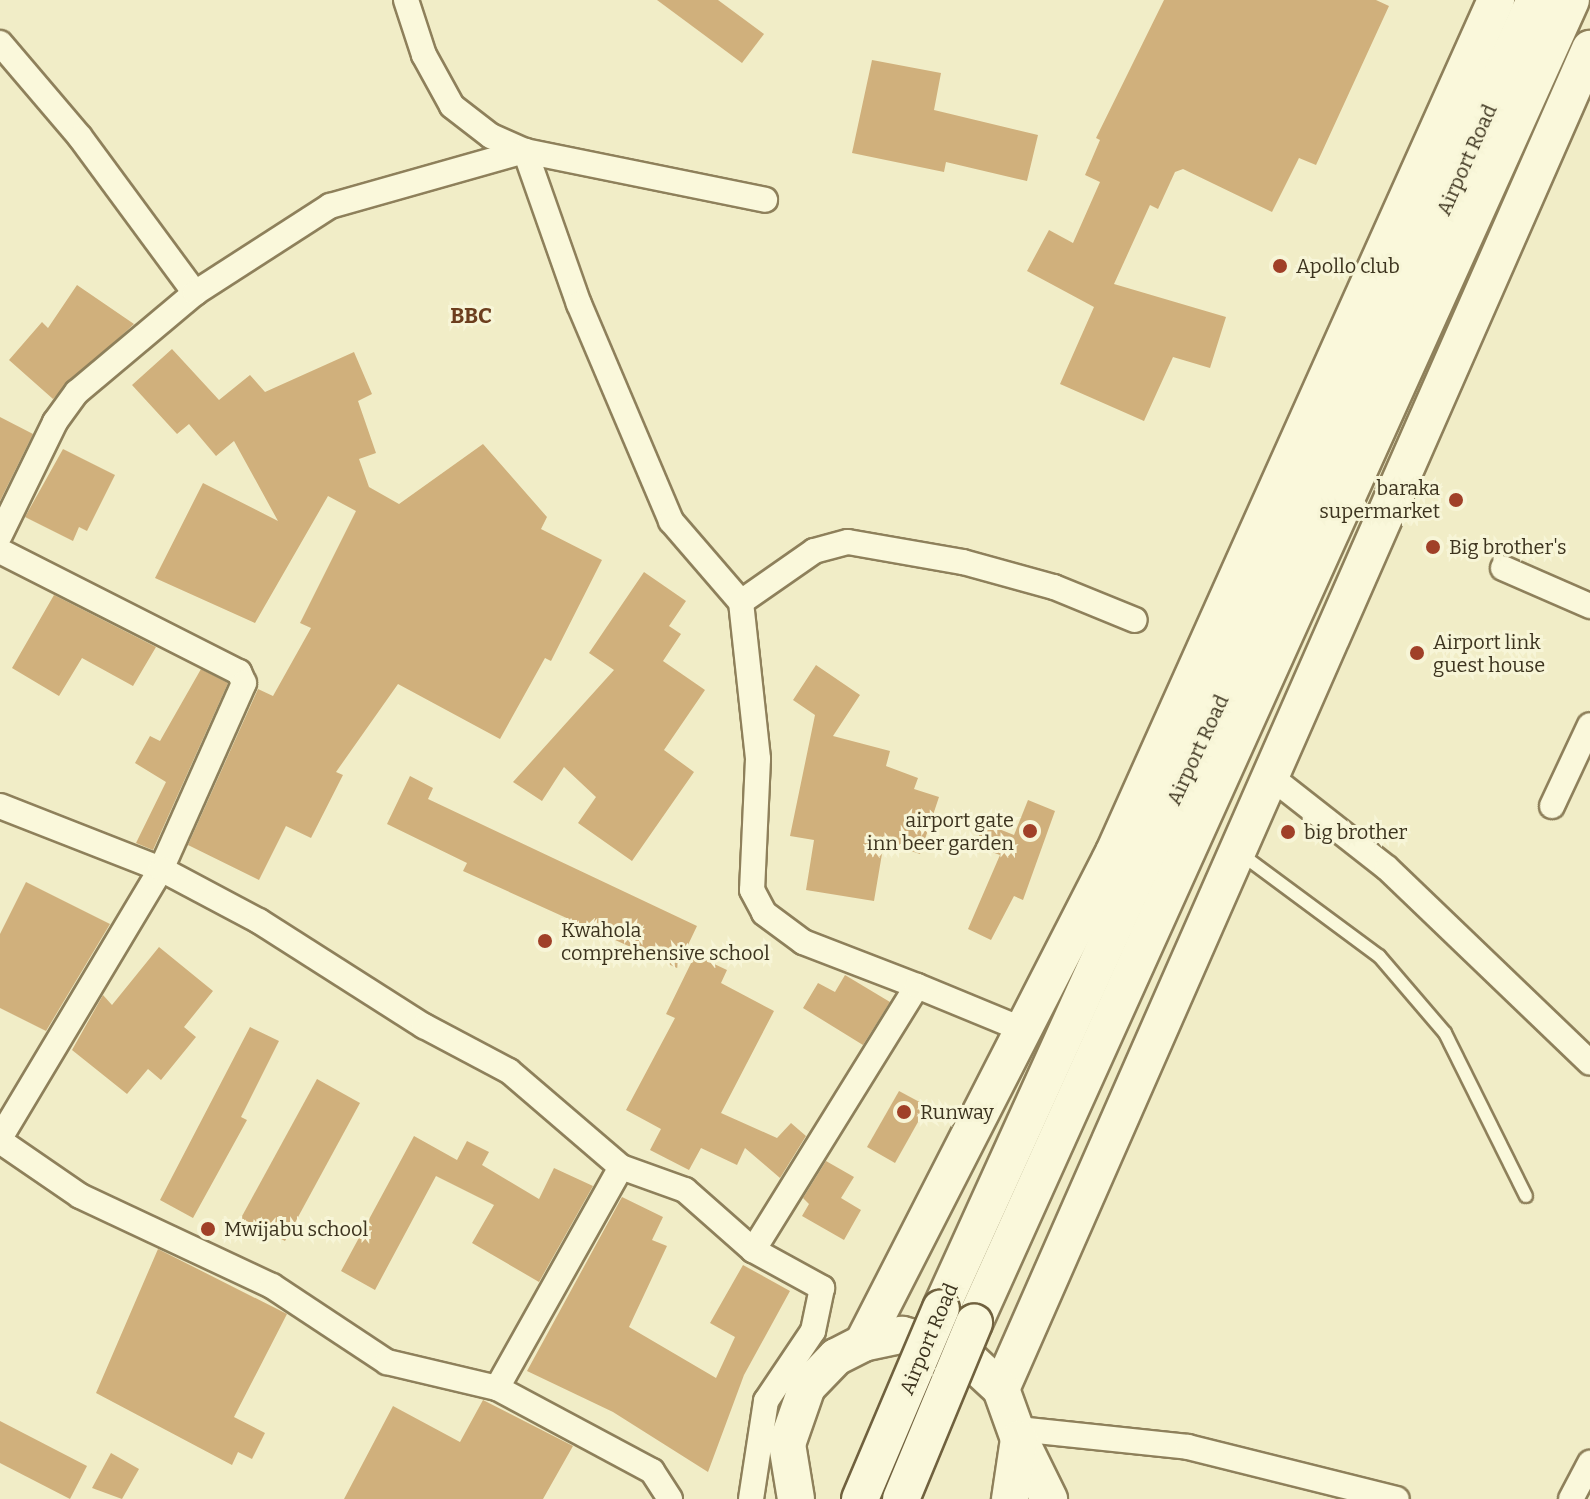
<!DOCTYPE html>
<style>
body{margin:0}
#map{position:relative;width:1590px;height:1499px;overflow:hidden;background:#f1edc7;font-family:Bitter,serif}
div>[style]{position:absolute}
.building>*{inset:0;background:#d0b07c}
.roads{filter:drop-shadow(2px 0 #8e805b) drop-shadow(-2px 0 #8e805b) drop-shadow(0 2px #8e805b) drop-shadow(0 -2px #8e805b)}
.service>*{height:12px;margin:-6px;padding:0 6px;transform-origin:6px;border-radius:6px;background:#faf8db}
.minor>*{height:24px;margin:-12px;padding:0 12px;transform-origin:12px;border-radius:12px;background:#faf8db}
.secondary>*{height:36px;margin:-18px;padding:0 18px;transform-origin:18px;border-radius:18px;background:#faf8db}
.bridges{filter:drop-shadow(2px 0 #70613e) drop-shadow(-2px 0 #70613e) drop-shadow(0 2px #70613e) drop-shadow(0 -2px #70613e)}
.secondary-bridge>*{height:36px;margin:-18px;padding:0 18px;transform-origin:18px;border-radius:18px;background:#faf8db}
.dots>*{width:22px;height:22px;translate:-50% -50%;box-sizing:border-box;border:4px solid #f7f5d7;border-radius:50%}
span{translate:-50% -50%;white-space:nowrap;text-align:center;line-height:1.15;-webkit-text-stroke:6px #f7f5d7;paint-order:stroke}
.street-label{font-size:20px;color:#3d341f}
.poi-label{font-size:20px;color:#3d341f}
.left{translate:0 -50%;text-align:left}
.right{translate:-100% -50%;text-align:right}
.neighbourhood-label{font-size:22px;color:#6c3e1d;font-weight:700}
</style>
<div id="map">
<div class="building">
<i style="clip-path:polygon(657px 0,718px 0,764px 34px,742px 63px)"></i>
<i style="clip-path:polygon(1164px 0,1376px 0,1389px 6px,1316px 165px,1299px 158px,1272px 212px,1183px 169px,1175px 172px,1158px 209px,1150px 205px,1114px 284px,1226px 317px,1210px 368px,1173px 357px,1144px 421px,1060px 384px,1094px 307px,1027px 271px,1049px 230px,1073px 243px,1100px 182px,1085px 175px,1100px 140px,1096px 138px)"></i>
<i style="clip-path:polygon(872px 60px,941px 73px,934px 110px,1038px 135px,1027px 181px,946px 162px,944px 172px,852px 153px)"></i>
<i style="clip-path:polygon(77px 285px,134px 324px,53px 399px,9px 360px,42px 322px,48px 328px)"></i>
<i style="clip-path:polygon(172px 349px,219px 400px,250px 375px,265px 392px,354px 352px,372px 394px,358px 401px,376px 453px,359px 459px,369px 487px,399px 504px,483px 444px,547px 517px,541px 529px,602px 560px,551px 661px,545px 658px,500px 739px,398px 684px,336px 772px,343px 775px,311px 838px,286px 826px,259px 880px,188px 845px,258px 689px,273px 696px,311px 628px,300px 623px,356px 511px,328px 496px,255px 623px,155px 578px,203px 483px,278px 521px,234px 441px,216px 456px,189px 424px,177px 434px,132px 385px)"></i>
<i style="clip-path:polygon(0 417px,33px 434px,0 501px)"></i>
<i style="clip-path:polygon(63px 449px,115px 475px,87px 531px,79px 527px,73px 541px,25px 517px)"></i>
<i style="clip-path:polygon(644px 572px,686px 601px,669px 626px,681px 634px,663px 661px,705px 690px,664px 750px,694px 772px,632px 861px,578px 823px,596px 797px,564px 767px,542px 801px,513px 782px,614px 670px,589px 653px)"></i>
<i style="clip-path:polygon(54px 595px,156px 647px,133px 686px,82px 658px,59px 696px,12px 668px)"></i>
<i style="clip-path:polygon(816px 665px,860px 695px,833px 736px,890px 751px,886px 766px,918px 778px,914px 789px,939px 797px,920px 854px,884px 842px,874px 901px,806px 890px,814px 840px,790px 836px,815px 715px,793px 700px)"></i>
<i style="clip-path:polygon(201px 669px,228px 683px,153px 850px,136px 843px,166px 782px,135px 763px,150px 736px,160px 741px)"></i>
<i style="clip-path:polygon(410px 776px,433px 788px,428px 799px,697px 926px,677px 968px,463px 871px,467px 863px,387px 824px)"></i>
<i style="clip-path:polygon(1028px 800px,1055px 811px,1023px 900px,1014px 896px,991px 940px,968px 929px,1000px 855px,975px 846px,984px 823px,1014px 835px)"></i>
<i style="clip-path:polygon(26px 882px,110px 924px,46px 1031px,0 1008px,0 934px)"></i>
<i style="clip-path:polygon(159px 947px,213px 991px,184px 1027px,196px 1037px,161px 1080px,148px 1069px,127px 1094px,72px 1050px,103px 995px,112px 1005px)"></i>
<i style="clip-path:polygon(695px 955px,727px 970px,721px 983px,774px 1011px,721px 1113px,777px 1138px,791px 1123px,806px 1136px,780px 1178px,745px 1148px,737px 1165px,701px 1148px,689px 1170px,650px 1150px,661px 1129px,626px 1110px,675px 1018px,666px 1014px)"></i>
<i style="clip-path:polygon(845px 975px,890px 1002px,863px 1045px,803px 1008px,818px 983px,835px 992px)"></i>
<i style="clip-path:polygon(250px 1027px,279px 1041px,241px 1117px,247px 1120px,193px 1218px,160px 1200px)"></i>
<i style="clip-path:polygon(317px 1079px,360px 1103px,285px 1241px,241px 1218px)"></i>
<i style="clip-path:polygon(899px 1091px,927px 1106px,895px 1163px,867px 1147px)"></i>
<i style="clip-path:polygon(414px 1136px,457px 1160px,467px 1141px,489px 1152px,482px 1165px,539px 1199px,554px 1168px,593px 1186px,539px 1282px,472px 1243px,494px 1205px,436px 1176px,375px 1290px,341px 1271px)"></i>
<i style="clip-path:polygon(826px 1161px,854px 1177px,841px 1198px,861px 1210px,844px 1240px,802px 1216px,809px 1204px,803px 1198px)"></i>
<i style="clip-path:polygon(622px 1197px,663px 1217px,652px 1240px,667px 1246px,629px 1327px,716px 1378px,735px 1337px,710px 1323px,743px 1265px,790px 1291px,744px 1375px,708px 1472px,613px 1412px,527px 1371px)"></i>
<i style="clip-path:polygon(158px 1249px,287px 1314px,234px 1417px,265px 1433px,252px 1459px,238px 1452px,232px 1465px,96px 1393px)"></i>
<i style="clip-path:polygon(483px 1400px,573px 1446px,543px 1499px,344px 1499px,393px 1406px,460px 1442px)"></i>
<i style="clip-path:polygon(0 1421px,87px 1466px,70px 1499px,0 1463px)"></i>
<i style="clip-path:polygon(111px 1453px,139px 1469px,122px 1499px,92px 1488px)"></i>
</div>
<div class="roads">
<div class="service">
<i style="left:1241px;top:854px;width:172px;rotate:36.5deg"></i>
<i style="left:1379px;top:956px;width:101px;rotate:49.4deg"></i>
<i style="left:1445px;top:1033px;width:182px;rotate:63.6deg"></i>
</div>
<div class="minor">
<i style="left:406px;top:0;width:58px;rotate:71.9deg"></i>
<i style="left:424px;top:55px;width:58px;rotate:61.2deg"></i>
<i style="left:452px;top:106px;width:49px;rotate:37.6deg"></i>
<i style="left:491px;top:136px;width:37px;rotate:24deg"></i>
<i style="left:525px;top:151px;width:162px;rotate:70.6deg"></i>
<i style="left:579px;top:304px;width:236px;rotate:67deg"></i>
<i style="left:671px;top:521px;width:107px;rotate:49.2deg"></i>
<i style="left:741px;top:602px;width:158px;rotate:83.8deg"></i>
<i style="left:758px;top:759px;width:131px;rotate:92.6deg"></i>
<i style="left:752px;top:890px;width:26px;rotate:62deg"></i>
<i style="left:764px;top:913px;width:49px;rotate:36.6deg"></i>
<i style="left:803px;top:942px;width:122px;rotate:21.1deg"></i>
<i style="left:917px;top:986px;width:311px;rotate:121.8deg"></i>
<i style="left:0;top:43px;width:123px;rotate:49.6deg"></i>
<i style="left:80px;top:137px;width:194px;rotate:53.6deg"></i>
<i style="left:0;top:535px;width:126px;rotate:-64deg"></i>
<i style="left:55px;top:422px;width:37px;rotate:-54deg"></i>
<i style="left:77px;top:392px;width:154px;rotate:-40deg"></i>
<i style="left:195px;top:293px;width:161px;rotate:-32.8deg"></i>
<i style="left:330px;top:206px;width:203px;rotate:-15.8deg"></i>
<i style="left:525px;top:151px;width:245px;rotate:11.5deg"></i>
<i style="left:0;top:551px;width:268px;rotate:26.9deg"></i>
<i style="left:239px;top:672px;width:12px;rotate:66deg"></i>
<i style="left:244px;top:683px;width:204px;rotate:114deg"></i>
<i style="left:161px;top:869px;width:313px;rotate:120.9deg"></i>
<i style="left:1503px;top:568px;width:95px;rotate:23.6deg"></i>
<i style="left:741px;top:602px;width:89px;rotate:-34.9deg"></i>
<i style="left:814px;top:551px;width:35px;rotate:-15deg"></i>
<i style="left:848px;top:542px;width:117px;rotate:9.9deg"></i>
<i style="left:963px;top:562px;width:94px;rotate:15.4deg"></i>
<i style="left:1054px;top:587px;width:87px;rotate:22.2deg"></i>
<i style="left:1271px;top:777px;width:147px;rotate:38.1deg"></i>
<i style="left:1387px;top:868px;width:281px;rotate:43.8deg"></i>
<i style="left:0;top:806px;width:173px;rotate:21.4deg"></i>
<i style="left:161px;top:869px;width:111px;rotate:28deg"></i>
<i style="left:259px;top:921px;width:196px;rotate:32.5deg"></i>
<i style="left:424px;top:1026px;width:96px;rotate:27.9deg"></i>
<i style="left:509px;top:1071px;width:148px;rotate:40.6deg"></i>
<i style="left:621px;top:1167px;width:68px;rotate:19.8deg"></i>
<i style="left:685px;top:1190px;width:91px;rotate:41.4deg"></i>
<i style="left:753px;top:1250px;width:79px;rotate:28.8deg"></i>
<i style="left:822px;top:1288px;width:44px;rotate:101.8deg"></i>
<i style="left:813px;top:1331px;width:84px;rotate:123.9deg"></i>
<i style="left:766px;top:1401px;width:99px;rotate:98.7deg"></i>
<i style="left:1552px;top:806px;width:89px;rotate:-64.9deg"></i>
<i style="left:917px;top:986px;width:116px;rotate:22.4deg"></i>
<i style="left:0;top:1141px;width:97px;rotate:34.5deg"></i>
<i style="left:80px;top:1196px;width:212px;rotate:25.1deg"></i>
<i style="left:272px;top:1286px;width:138px;rotate:33.5deg"></i>
<i style="left:387px;top:1362px;width:113px;rotate:13.3deg"></i>
<i style="left:497px;top:1388px;width:176px;rotate:28.2deg"></i>
<i style="left:652px;top:1471px;width:33px;rotate:57deg"></i>
<i style="left:497px;top:1388px;width:253px;rotate:-60.7deg"></i>
<i style="left:1018px;top:1429px;width:171px;rotate:6deg"></i>
<i style="left:1188px;top:1447px;width:215px;rotate:14deg"></i>
<i style="left:1571px;top:1499px;width:41px;rotate:-62.2deg"></i>
</div>
<div class="secondary">
<i style="left:941px;top:1308px;width:1437px;rotate:-65.58deg"></i>
<i style="left:974px;top:1323px;width:1451px;rotate:-65.71deg"></i>
<i style="left:863px;top:1343px;width:551px;rotate:-62.92deg"></i>
<i style="left:1114px;top:852px;width:934px;rotate:-65.85deg"></i>
<i style="left:1001px;top:1389px;width:1464px;rotate:-66.27deg"></i>
<i style="left:1020px;top:1440px;width:66px;rotate:63.8deg"></i>
<i style="left:796px;top:1499px;width:56px;rotate:-99.3deg"></i>
<i style="left:787px;top:1444px;width:60px;rotate:-70.7deg"></i>
<i style="left:807px;top:1387px;width:42px;rotate:-46deg"></i>
<i style="left:836px;top:1357px;width:30px;rotate:-27deg"></i>
<i style="left:863px;top:1343px;width:40px;rotate:-12deg"></i>
<i style="left:902px;top:1335px;width:58px;rotate:14deg"></i>
<i style="left:958px;top:1349px;width:59px;rotate:42.9deg"></i>
<i style="left:1001px;top:1389px;width:53px;rotate:70.2deg"></i>
<i style="left:1019px;top:1439px;width:61px;rotate:98.5deg"></i>
</div>
</div>
<div class="bridges">
<div class="secondary-bridge">
<i style="left:860px;top:1499px;width:207px;rotate:-67deg"></i>
<i style="left:901px;top:1499px;width:191px;rotate:-67.5deg"></i>
</div>
</div>
<div class="dots">
<i style="left:1280px;top:266px;background:#a04028"></i>
<i style="left:1456px;top:500px;background:#a04028"></i>
<i style="left:1433px;top:547px;background:#a04028"></i>
<i style="left:1417px;top:653px;background:#a04028"></i>
<i style="left:1030px;top:831px;background:#a04028"></i>
<i style="left:1288px;top:832px;background:#a04028"></i>
<i style="left:545px;top:941px;background:#a04028"></i>
<i style="left:904px;top:1112px;background:#a04028"></i>
<i style="left:208px;top:1229px;background:#a04028"></i>
</div>
<div class="street-label">
<span style="left:1467px;top:160px;rotate:-66deg">Airport Road</span>
<span style="left:1198px;top:750px;rotate:-65deg">Airport Road</span>
<span style="left:929px;top:1339px;rotate:-67deg">Airport Road</span>
</div>
<div class="poi-label">
<span class="left" style="left:1296px;top:266px">Apollo club</span>
<span class="right" style="left:1440px;top:500px">baraka<br>supermarket</span>
<span class="left" style="left:1449px;top:547px">Big brother's</span>
<span class="left" style="left:1433px;top:654px">Airport link<br>guest house</span>
<span class="right" style="left:1014px;top:832px">airport gate<br>inn beer garden</span>
<span class="left" style="left:1304px;top:832px">big brother</span>
<span class="left" style="left:561px;top:942px">Kwahola<br>comprehensive school</span>
<span class="left" style="left:920px;top:1112px">Runway</span>
<span class="left" style="left:224px;top:1229px">Mwijabu school</span>
</div>
<div class="neighbourhood-label">
<span style="left:471px;top:316px">BBC</span>
</div>
</div>
